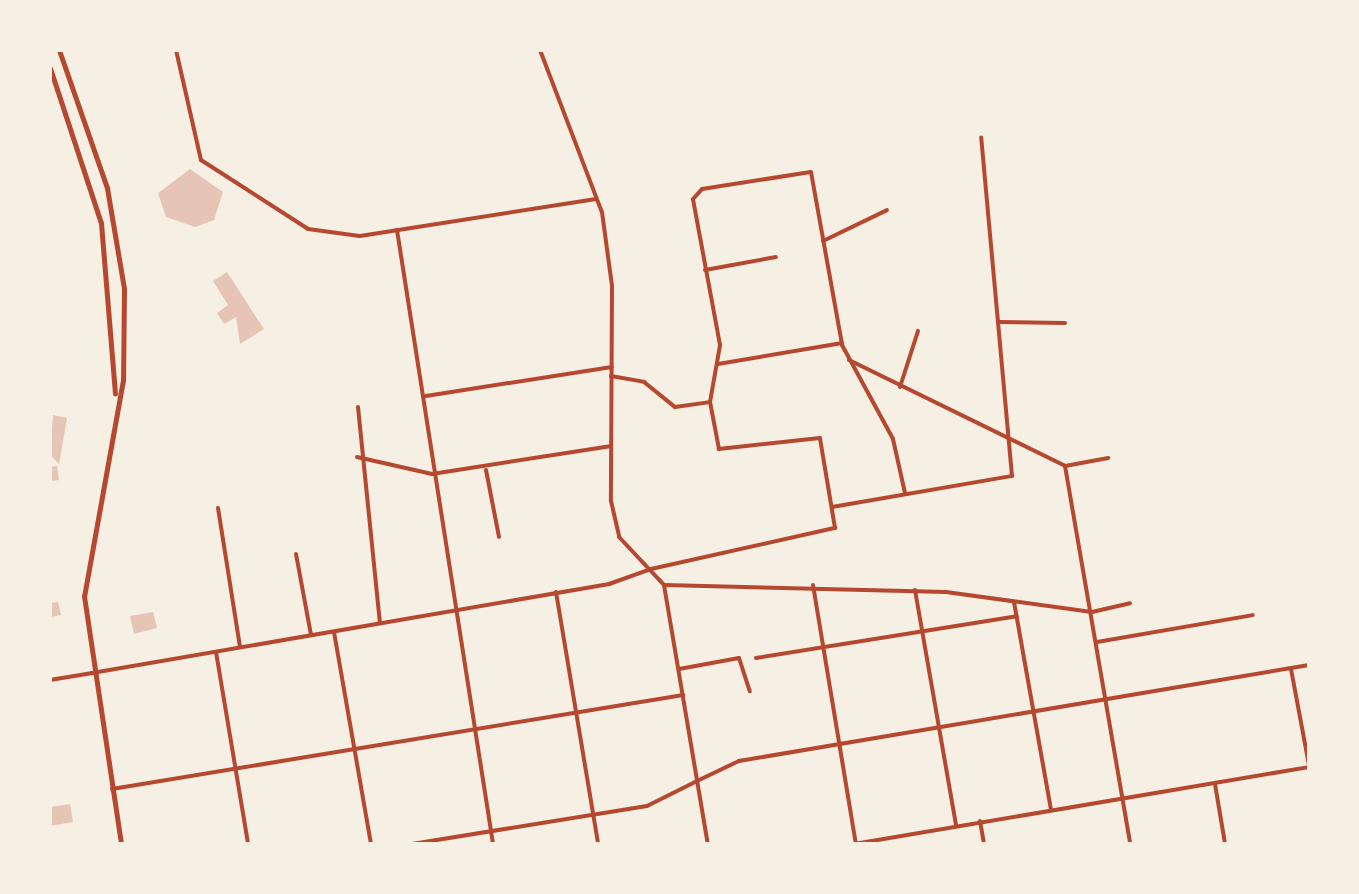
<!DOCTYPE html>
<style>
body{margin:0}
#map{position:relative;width:1359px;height:894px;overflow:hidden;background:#f6efe4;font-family:Raleway,sans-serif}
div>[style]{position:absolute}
.building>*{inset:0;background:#e6c5b7}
.minor>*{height:4px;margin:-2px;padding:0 2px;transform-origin:2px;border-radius:2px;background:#b5482f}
.tertiary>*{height:4px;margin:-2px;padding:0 2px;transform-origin:2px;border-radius:2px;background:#b5482f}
.primary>*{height:5px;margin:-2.5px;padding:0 2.5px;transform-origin:2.5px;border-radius:2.5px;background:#b5482f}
span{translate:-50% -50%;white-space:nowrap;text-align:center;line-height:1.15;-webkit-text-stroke:10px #f6efe4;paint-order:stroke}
.frame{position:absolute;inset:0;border:52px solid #f6efe4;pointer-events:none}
</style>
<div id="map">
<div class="building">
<i style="clip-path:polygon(190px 169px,223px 192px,214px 220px,195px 227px,166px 217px,158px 193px)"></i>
<i style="clip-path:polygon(227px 272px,264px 329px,240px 344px,236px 317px,224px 324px,217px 313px,228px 305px,213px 281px)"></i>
<i style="clip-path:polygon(53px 415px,67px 418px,59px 464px,50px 455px)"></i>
<i style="clip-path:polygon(57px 466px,59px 480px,50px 481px,50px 467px)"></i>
<i style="clip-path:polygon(58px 602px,61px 615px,50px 617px,50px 603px)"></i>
<i style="clip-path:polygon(153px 612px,157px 628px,134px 634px,130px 616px)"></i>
<i style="clip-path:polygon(70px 804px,73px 822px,50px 826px,50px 807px)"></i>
</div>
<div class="minor">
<i style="left:176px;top:50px;width:113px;rotate:77.2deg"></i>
<i style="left:201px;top:160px;width:127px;rotate:32.8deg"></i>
<i style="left:308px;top:229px;width:52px;rotate:7.7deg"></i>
<i style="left:360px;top:236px;width:239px;rotate:-8.9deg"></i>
<i style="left:397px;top:230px;width:621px;rotate:81.11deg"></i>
<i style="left:823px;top:241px;width:71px;rotate:-25.8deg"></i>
<i style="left:705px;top:270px;width:72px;rotate:-10.4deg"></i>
<i style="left:998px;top:322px;width:67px;rotate:0.9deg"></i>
<i style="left:849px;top:360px;width:241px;rotate:26.1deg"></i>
<i style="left:718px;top:364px;width:126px;rotate:-9.6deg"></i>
<i style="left:611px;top:376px;width:34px;rotate:10deg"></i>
<i style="left:644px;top:382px;width:40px;rotate:39deg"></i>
<i style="left:675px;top:407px;width:35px;rotate:-8deg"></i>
<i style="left:900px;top:387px;width:59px;rotate:-72.2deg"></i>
<i style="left:426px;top:396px;width:188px;rotate:-8.9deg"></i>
<i style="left:358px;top:407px;width:216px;rotate:84.2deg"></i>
<i style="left:357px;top:457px;width:77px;rotate:12.8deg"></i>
<i style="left:432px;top:474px;width:180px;rotate:-8.9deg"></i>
<i style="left:1065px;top:466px;width:384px;rotate:80.2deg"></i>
<i style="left:1065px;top:466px;width:44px;rotate:-10.5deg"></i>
<i style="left:486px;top:470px;width:68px;rotate:79deg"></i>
<i style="left:832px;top:507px;width:183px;rotate:-9.8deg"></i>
<i style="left:1012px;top:476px;width:340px;rotate:-95.2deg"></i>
<i style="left:218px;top:508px;width:141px;rotate:81deg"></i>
<i style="left:296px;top:554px;width:82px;rotate:79.5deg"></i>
<i style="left:651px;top:569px;width:189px;rotate:-12.6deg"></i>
<i style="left:835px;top:528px;width:91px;rotate:-99.5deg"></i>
<i style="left:820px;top:438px;width:102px;rotate:173.8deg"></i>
<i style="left:719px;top:449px;width:48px;rotate:-100.8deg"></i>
<i style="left:710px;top:402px;width:58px;rotate:-80deg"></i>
<i style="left:720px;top:345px;width:148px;rotate:-100.5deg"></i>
<i style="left:693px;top:199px;width:13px;rotate:-48deg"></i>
<i style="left:702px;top:189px;width:110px;rotate:-8.9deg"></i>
<i style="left:811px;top:172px;width:176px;rotate:79.8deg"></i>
<i style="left:842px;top:345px;width:107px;rotate:61.5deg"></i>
<i style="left:893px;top:439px;width:55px;rotate:77.5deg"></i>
<i style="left:664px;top:585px;width:282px;rotate:1.4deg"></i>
<i style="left:946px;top:592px;width:147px;rotate:7.8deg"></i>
<i style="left:1092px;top:612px;width:39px;rotate:-13deg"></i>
<i style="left:813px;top:585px;width:263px;rotate:80.6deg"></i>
<i style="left:915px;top:590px;width:239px;rotate:80.1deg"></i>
<i style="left:556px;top:592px;width:255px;rotate:80.5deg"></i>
<i style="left:1014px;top:602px;width:210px;rotate:79.9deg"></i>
<i style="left:334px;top:632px;width:215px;rotate:80.1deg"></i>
<i style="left:1097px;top:642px;width:158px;rotate:-9.8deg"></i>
<i style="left:216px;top:652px;width:195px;rotate:80.5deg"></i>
<i style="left:756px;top:658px;width:264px;rotate:-9.1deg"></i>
<i style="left:679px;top:669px;width:61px;rotate:-10.4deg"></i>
<i style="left:739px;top:658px;width:35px;rotate:72deg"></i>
<i style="left:1291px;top:669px;width:98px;rotate:79.4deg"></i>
<i style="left:50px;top:680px;width:43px;rotate:-9.5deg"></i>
<i style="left:697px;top:781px;width:47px;rotate:-25.5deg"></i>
<i style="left:739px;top:761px;width:578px;rotate:-9.56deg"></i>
<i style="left:1215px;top:784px;width:61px;rotate:80.5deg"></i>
<i style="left:112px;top:789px;width:579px;rotate:-9.35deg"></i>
<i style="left:980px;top:821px;width:23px;rotate:80deg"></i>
<i style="left:854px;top:844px;width:461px;rotate:-9.6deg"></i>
</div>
<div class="tertiary">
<i style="left:540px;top:50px;width:173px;rotate:69.1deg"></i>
<i style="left:602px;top:212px;width:75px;rotate:82.3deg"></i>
<i style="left:612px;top:286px;width:215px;rotate:90.3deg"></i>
<i style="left:611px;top:501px;width:37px;rotate:77deg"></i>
<i style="left:619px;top:537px;width:66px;rotate:46.8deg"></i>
<i style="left:664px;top:585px;width:263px;rotate:80.4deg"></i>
<i style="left:92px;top:673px;width:525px;rotate:-9.77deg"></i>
<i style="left:609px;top:584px;width:45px;rotate:-19.7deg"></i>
<i style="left:412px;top:844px;width:238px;rotate:-9.2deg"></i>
<i style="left:647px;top:806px;width:56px;rotate:-26.6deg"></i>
</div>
<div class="primary">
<i style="left:59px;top:50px;width:146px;rotate:70.8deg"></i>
<i style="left:107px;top:188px;width:102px;rotate:80.4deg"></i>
<i style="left:124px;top:289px;width:91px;rotate:90.6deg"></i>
<i style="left:123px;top:380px;width:219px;rotate:100.2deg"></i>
<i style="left:84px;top:596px;width:251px;rotate:81.5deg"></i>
<i style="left:50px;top:68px;width:163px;rotate:71.8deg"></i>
<i style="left:101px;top:223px;width:171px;rotate:85.3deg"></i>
</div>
<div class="frame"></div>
</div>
